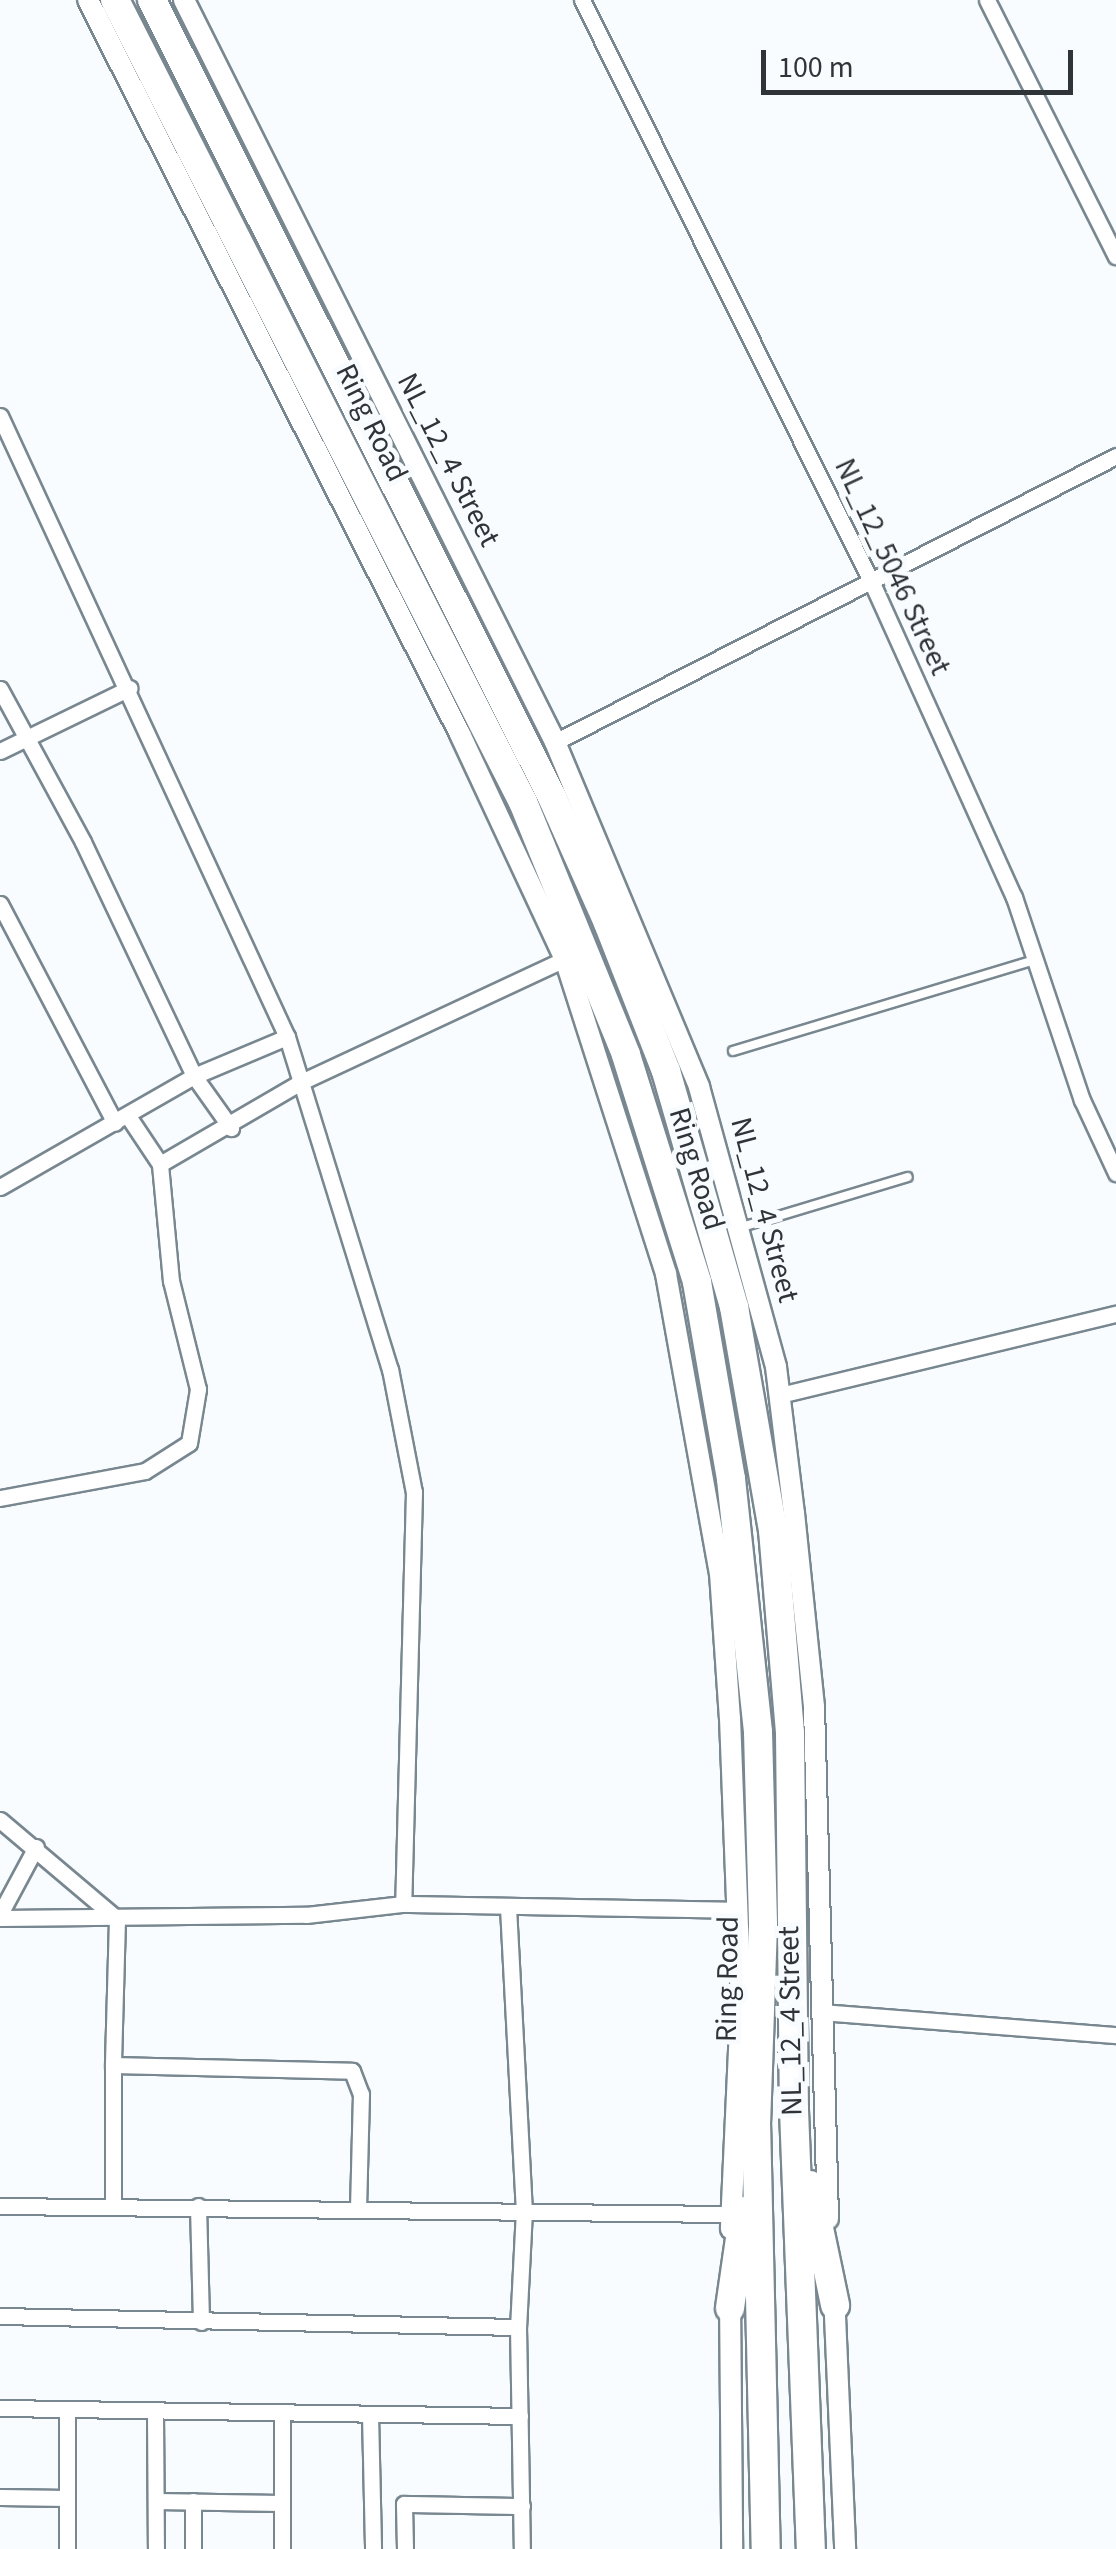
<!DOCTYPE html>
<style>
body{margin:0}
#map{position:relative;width:1116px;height:2549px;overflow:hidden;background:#f9fcfe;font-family:"Source Sans 3",sans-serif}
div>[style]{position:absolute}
.roads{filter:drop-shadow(2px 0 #788790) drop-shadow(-2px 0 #788790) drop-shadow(0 2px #788790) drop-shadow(0 -2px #788790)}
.service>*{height:8px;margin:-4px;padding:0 4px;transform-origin:4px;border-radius:4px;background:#fff}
.minor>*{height:15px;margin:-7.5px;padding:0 7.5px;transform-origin:7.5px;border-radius:7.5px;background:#fff}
.tertiary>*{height:20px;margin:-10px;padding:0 10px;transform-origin:10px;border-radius:10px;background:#fff}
.trunk>*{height:28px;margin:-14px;padding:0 14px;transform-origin:14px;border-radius:14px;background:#fff}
span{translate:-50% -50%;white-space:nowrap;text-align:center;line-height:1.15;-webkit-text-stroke:10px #f9fcfe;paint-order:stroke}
.street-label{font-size:30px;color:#2e3438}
.scale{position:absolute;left:761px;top:50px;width:312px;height:45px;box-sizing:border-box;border:5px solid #2e3438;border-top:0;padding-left:12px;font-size:30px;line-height:35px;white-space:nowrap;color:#2e3438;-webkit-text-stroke:8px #f9fcfe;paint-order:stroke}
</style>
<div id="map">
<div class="roads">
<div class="service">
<i style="left:733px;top:1051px;width:315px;rotate:-16.8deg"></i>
<i style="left:742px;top:1227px;width:173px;rotate:-16.8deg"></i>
</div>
<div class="minor">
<i style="left:582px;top:0;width:651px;rotate:63.55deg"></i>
<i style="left:872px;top:583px;width:345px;rotate:65.7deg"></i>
<i style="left:1014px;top:897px;width:214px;rotate:71.5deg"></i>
<i style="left:1082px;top:1100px;width:81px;rotate:65deg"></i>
<i style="left:987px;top:0;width:287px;rotate:63.3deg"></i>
<i style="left:0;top:416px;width:684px;rotate:65.2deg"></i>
<i style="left:287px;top:1037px;width:348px;rotate:72.8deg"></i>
<i style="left:390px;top:1369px;width:125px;rotate:79deg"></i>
<i style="left:414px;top:1492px;width:412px;rotate:91.5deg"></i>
<i style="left:403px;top:1904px;width:334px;rotate:1deg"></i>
<i style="left:0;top:689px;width:174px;rotate:61.5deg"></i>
<i style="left:83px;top:842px;width:259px;rotate:64.6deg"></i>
<i style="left:194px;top:1076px;width:64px;rotate:54.6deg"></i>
<i style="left:555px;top:742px;width:630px;rotate:-27.01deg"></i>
<i style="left:0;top:751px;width:144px;rotate:-25.9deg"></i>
<i style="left:0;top:904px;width:247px;rotate:62.3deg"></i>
<i style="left:160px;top:1164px;width:163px;rotate:-30.2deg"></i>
<i style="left:301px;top:1082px;width:291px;rotate:-25deg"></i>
<i style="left:0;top:1187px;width:224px;rotate:-29.8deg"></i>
<i style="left:194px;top:1076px;width:101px;rotate:-22.8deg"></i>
<i style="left:780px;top:1395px;width:346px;rotate:-13.6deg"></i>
<i style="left:0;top:1498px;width:147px;rotate:-10.5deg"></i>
<i style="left:145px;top:1471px;width:52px;rotate:-32.5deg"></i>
<i style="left:189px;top:1443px;width:55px;rotate:-80.5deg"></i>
<i style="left:198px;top:1389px;width:111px;rotate:-104deg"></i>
<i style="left:171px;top:1281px;width:118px;rotate:-95.4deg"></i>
<i style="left:160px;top:1164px;width:58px;rotate:-123.7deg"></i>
<i style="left:0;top:1820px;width:153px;rotate:40.2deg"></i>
<i style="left:117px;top:1919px;width:146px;rotate:91.6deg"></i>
<i style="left:113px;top:2065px;width:239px;rotate:1.4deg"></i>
<i style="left:352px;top:2071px;width:25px;rotate:69deg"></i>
<i style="left:361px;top:2094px;width:111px;rotate:91.5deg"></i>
<i style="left:508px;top:1907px;width:303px;rotate:87deg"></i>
<i style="left:524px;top:2210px;width:117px;rotate:92.9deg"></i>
<i style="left:518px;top:2327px;width:222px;rotate:89deg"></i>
<i style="left:0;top:1914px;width:76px;rotate:-61.8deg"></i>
<i style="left:0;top:1918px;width:306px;rotate:-0.6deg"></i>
<i style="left:306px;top:1915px;width:98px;rotate:-6.5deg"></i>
<i style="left:822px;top:2012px;width:295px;rotate:4.5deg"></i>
<i style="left:113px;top:2065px;width:139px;rotate:90deg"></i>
<i style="left:0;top:2206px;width:731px;rotate:0.63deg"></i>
<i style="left:198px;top:2206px;width:116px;rotate:88.5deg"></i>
<i style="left:0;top:2316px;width:518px;rotate:1.22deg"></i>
<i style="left:0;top:2408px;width:520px;rotate:0.88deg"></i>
<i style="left:67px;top:2410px;width:139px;rotate:90deg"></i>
<i style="left:155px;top:2413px;width:136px;rotate:89.6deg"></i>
<i style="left:370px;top:2414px;width:135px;rotate:88.7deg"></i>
<i style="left:0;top:2497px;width:67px;rotate:0.9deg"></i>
<i style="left:156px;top:2501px;width:125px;rotate:0.9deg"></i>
<i style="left:193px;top:2501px;width:48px;rotate:90deg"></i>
<i style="left:282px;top:2549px;width:134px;rotate:-90deg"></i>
<i style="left:405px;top:2549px;width:45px;rotate:-91.3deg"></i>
<i style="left:404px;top:2504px;width:118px;rotate:1deg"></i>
</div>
<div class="tertiary">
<i style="left:88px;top:0;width:823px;rotate:63.12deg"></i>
<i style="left:460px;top:734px;width:248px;rotate:65deg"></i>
<i style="left:565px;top:959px;width:331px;rotate:72.2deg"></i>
<i style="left:666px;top:1274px;width:304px;rotate:79.8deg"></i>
<i style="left:720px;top:1573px;width:145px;rotate:86.1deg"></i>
<i style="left:730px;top:1718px;width:288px;rotate:87.8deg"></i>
<i style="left:741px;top:2006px;width:223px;rotate:92.6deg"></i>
<i style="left:184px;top:0;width:830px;rotate:63.43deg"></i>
<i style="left:555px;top:742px;width:374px;rotate:67.3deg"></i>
<i style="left:699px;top:1087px;width:290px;rotate:74.6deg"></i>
<i style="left:776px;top:1367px;width:147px;rotate:83deg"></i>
<i style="left:794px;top:1513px;width:195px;rotate:84.1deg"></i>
<i style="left:814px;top:1707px;width:512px;rotate:88.43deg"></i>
<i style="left:834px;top:2293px;width:256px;rotate:87.5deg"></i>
<i style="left:730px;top:2298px;width:251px;rotate:89.5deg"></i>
</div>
<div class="trunk">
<i style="left:115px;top:0;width:900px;rotate:63.04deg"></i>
<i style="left:523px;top:802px;width:273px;rotate:67.8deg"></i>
<i style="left:626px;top:1055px;width:238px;rotate:72.6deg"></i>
<i style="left:697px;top:1282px;width:200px;rotate:80.2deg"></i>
<i style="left:731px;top:1479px;width:254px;rotate:83.9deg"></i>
<i style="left:758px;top:1732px;width:193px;rotate:88.5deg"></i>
<i style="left:763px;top:1925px;width:196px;rotate:92deg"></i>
<i style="left:756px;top:2121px;width:428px;rotate:88.7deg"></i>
<i style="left:152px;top:0;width:892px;rotate:63.35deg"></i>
<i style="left:552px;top:797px;width:138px;rotate:66deg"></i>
<i style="left:608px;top:923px;width:159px;rotate:68.6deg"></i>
<i style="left:666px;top:1071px;width:246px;rotate:73.9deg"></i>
<i style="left:734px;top:1307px;width:226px;rotate:80.1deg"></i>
<i style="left:773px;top:1530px;width:204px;rotate:85.2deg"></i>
<i style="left:790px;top:1733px;width:377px;rotate:89.4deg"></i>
<i style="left:794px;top:2110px;width:439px;rotate:87.8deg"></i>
<i style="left:810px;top:2185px;width:123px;rotate:78.2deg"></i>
<i style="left:730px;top:2308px;width:98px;rotate:-81.8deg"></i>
</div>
</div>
<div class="street-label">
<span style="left:371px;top:423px;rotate:64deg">Ring Road</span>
<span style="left:448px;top:460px;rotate:63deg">NL_12_4 Street</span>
<span style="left:892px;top:567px;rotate:65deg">NL_12_5046 Street</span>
<span style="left:696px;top:1169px;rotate:73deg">Ring Road</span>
<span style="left:764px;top:1210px;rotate:75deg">NL_12_4 Street</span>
<span style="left:728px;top:1979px;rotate:-89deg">Ring Road</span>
<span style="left:791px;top:2021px;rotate:-91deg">NL_12_4 Street</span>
</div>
<div class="scale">100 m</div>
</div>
